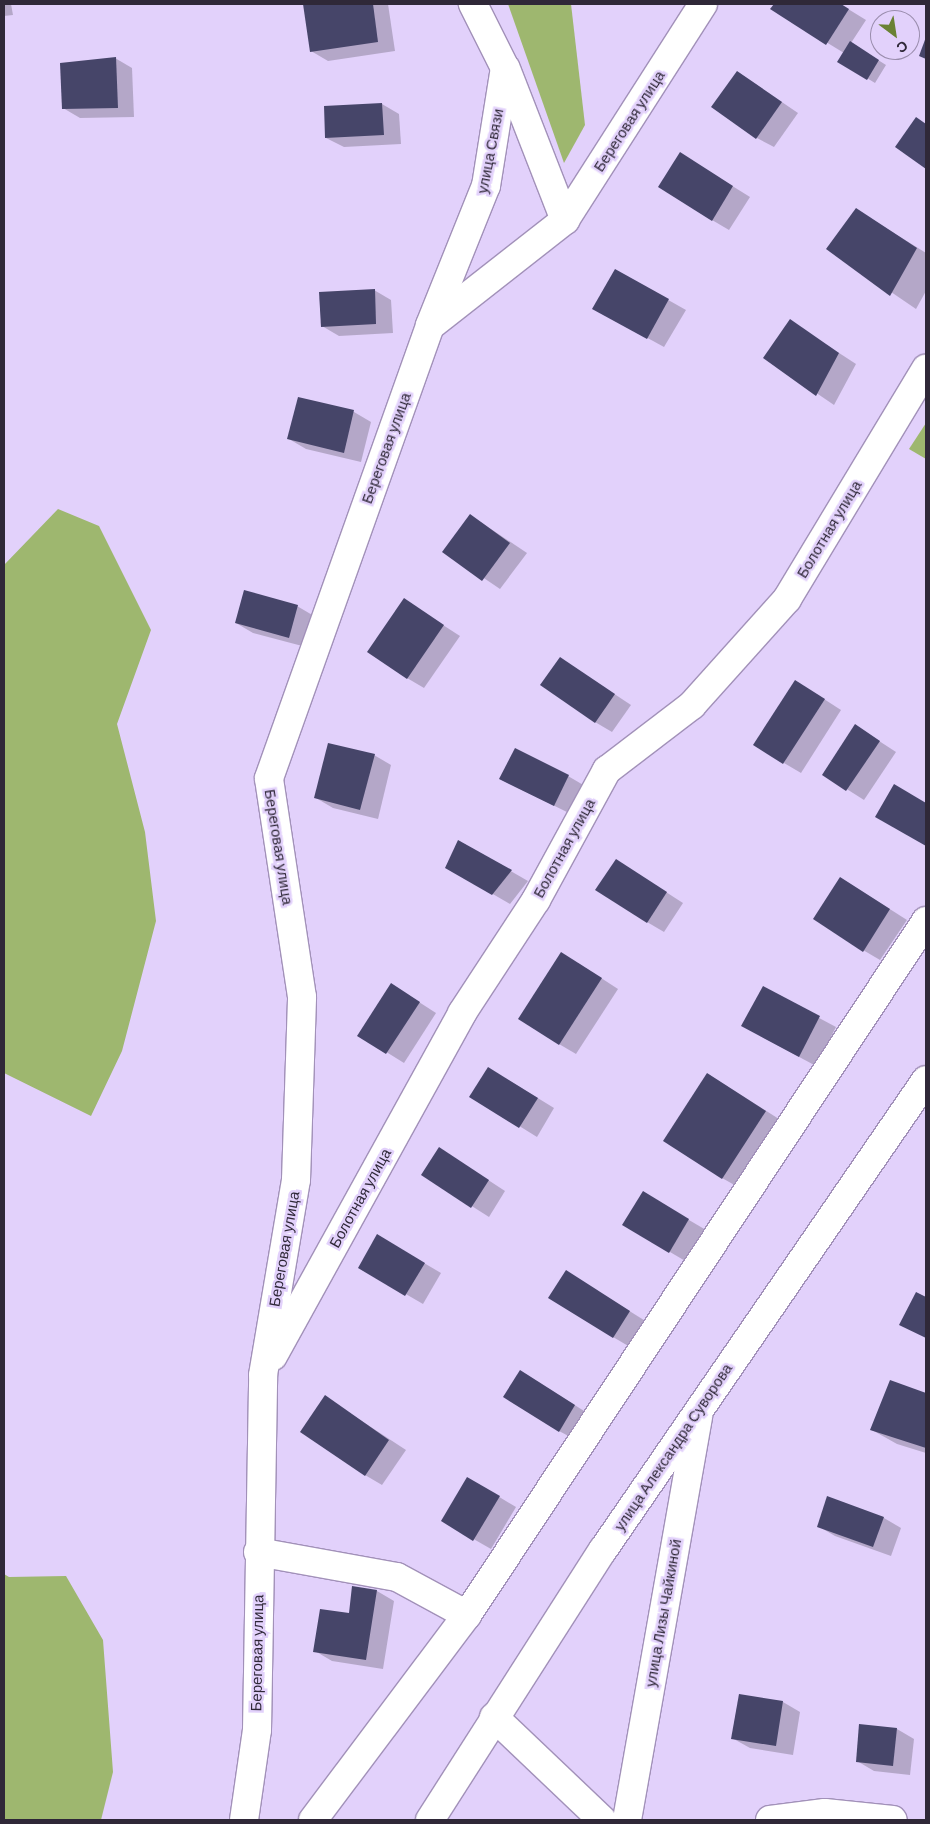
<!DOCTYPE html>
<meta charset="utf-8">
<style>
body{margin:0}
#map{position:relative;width:930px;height:1824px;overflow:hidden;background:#e2d1fb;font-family:Barlow,sans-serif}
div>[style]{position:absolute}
.green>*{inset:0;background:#9eb76f}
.shadow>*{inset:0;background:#0003}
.building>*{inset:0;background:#464569}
.roads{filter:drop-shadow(1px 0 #a291b9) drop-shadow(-1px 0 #a291b9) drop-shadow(0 1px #a291b9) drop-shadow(0 -1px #a291b9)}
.minor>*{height:28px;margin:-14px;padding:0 14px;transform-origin:14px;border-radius:14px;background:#fff}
span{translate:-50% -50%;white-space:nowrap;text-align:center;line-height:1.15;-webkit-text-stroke:5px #e2d1fb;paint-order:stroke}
.street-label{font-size:15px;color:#2f2838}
.frame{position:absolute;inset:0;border:5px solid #2f2838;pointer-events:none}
.north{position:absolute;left:870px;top:10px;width:50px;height:50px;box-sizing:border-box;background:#e2d1fb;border:1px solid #9a8dad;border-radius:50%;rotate:149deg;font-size:14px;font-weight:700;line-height:20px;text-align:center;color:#2f2838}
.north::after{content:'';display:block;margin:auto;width:18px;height:22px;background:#6a8234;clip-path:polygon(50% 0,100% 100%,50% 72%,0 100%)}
</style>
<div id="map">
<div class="green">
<i style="clip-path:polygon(508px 4px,571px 4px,585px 125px,564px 163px)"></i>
<i style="clip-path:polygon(926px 423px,926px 459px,909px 449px)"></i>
<i style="clip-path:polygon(58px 509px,99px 526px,151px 630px,117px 724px,145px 832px,156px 921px,122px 1051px,91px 1116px,4px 1073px,4px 565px)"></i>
<i style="clip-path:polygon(4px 1574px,9px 1577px,66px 1576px,103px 1640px,113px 1772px,101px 1820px,4px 1820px)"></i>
</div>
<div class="shadow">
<i style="clip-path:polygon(4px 4px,11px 4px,13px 15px,4px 16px)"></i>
<i style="clip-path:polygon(305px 4px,388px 4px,395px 51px,328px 61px,311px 51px)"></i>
<i style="clip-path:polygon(775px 4px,840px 4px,866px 20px,851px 43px,886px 65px,875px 83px,839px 61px,844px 53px,772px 9px)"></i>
<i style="clip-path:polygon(115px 58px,132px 68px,134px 117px,80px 118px,63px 108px)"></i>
<i style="clip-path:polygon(738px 72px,798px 113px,774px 147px,757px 138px)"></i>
<i style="clip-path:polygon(382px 104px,399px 114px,401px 144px,344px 147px,326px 138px)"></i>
<i style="clip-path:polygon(697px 164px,750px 197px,729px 230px,712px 220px)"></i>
<i style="clip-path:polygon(857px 210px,926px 253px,926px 291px,916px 309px,828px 249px)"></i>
<i style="clip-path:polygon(615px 270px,686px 310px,664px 347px,611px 318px)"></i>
<i style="clip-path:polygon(374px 290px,391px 300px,393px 333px,339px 336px,322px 326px)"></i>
<i style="clip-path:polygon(790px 321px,856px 364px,834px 405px,765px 358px)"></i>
<i style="clip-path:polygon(299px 398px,354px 412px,371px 422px,361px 462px,306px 449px,289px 439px)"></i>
<i style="clip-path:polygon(470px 515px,527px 553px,500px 589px,444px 551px)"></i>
<i style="clip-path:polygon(404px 600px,460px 636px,424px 688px,407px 678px)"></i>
<i style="clip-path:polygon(297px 606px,314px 616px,306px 647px,253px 633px,236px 623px)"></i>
<i style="clip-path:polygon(560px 658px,631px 705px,612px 732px,595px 722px)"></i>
<i style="clip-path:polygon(813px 692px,841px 710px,801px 773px,784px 763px)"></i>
<i style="clip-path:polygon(856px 726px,896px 752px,864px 800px,823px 774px)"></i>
<i style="clip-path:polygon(374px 755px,391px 765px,378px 819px,333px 808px,316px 798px)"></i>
<i style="clip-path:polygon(568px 776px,585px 786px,571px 814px,518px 788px)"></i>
<i style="clip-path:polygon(459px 841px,528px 881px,510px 904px,446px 867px)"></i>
<i style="clip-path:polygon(616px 860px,683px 903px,664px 932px,647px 922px)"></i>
<i style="clip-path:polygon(841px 878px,907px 920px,880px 960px,863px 950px)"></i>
<i style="clip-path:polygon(578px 963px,618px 989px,576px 1054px,559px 1044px)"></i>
<i style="clip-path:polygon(763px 988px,836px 1027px,816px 1066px,760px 1036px)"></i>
<i style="clip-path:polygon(408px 995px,436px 1013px,404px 1063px,359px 1035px)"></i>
<i style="clip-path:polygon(708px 1074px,790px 1126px,747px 1192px,722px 1178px)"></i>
<i style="clip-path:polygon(505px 1078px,554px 1108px,537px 1137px,471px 1096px)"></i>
<i style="clip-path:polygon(456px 1159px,505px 1191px,489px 1217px,423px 1175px)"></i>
<i style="clip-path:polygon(660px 1203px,706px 1230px,687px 1262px,624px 1225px)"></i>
<i style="clip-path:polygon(378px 1236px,441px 1273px,423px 1304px,359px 1267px)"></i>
<i style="clip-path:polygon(583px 1282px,647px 1322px,630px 1347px,613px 1337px)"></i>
<i style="clip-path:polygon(521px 1371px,592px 1416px,576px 1440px,559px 1431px)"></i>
<i style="clip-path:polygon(891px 1381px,926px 1394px,926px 1453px,897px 1444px,872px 1430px)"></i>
<i style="clip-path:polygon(325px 1397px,406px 1450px,382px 1485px,365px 1475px)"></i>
<i style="clip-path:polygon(468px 1478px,516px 1507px,491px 1549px,442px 1521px)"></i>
<i style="clip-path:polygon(828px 1498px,884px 1518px,901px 1528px,891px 1556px,835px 1536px,818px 1526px)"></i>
<i style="clip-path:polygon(353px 1588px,377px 1591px,394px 1601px,383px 1669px,332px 1661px,315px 1651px,350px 1614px)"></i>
<i style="clip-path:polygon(740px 1695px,783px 1702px,800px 1712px,793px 1755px,750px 1748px,732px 1738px)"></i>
<i style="clip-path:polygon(861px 1726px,897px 1729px,914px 1739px,910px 1775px,874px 1771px,857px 1761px)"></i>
</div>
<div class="building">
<i style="clip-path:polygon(303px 4px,373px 4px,378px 42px,310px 52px)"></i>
<i style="clip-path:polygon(774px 4px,841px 4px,849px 9px,826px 45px,770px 9px)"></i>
<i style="clip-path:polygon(926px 37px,926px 59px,919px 56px)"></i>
<i style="clip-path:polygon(850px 41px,879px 60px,867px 80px,837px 62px)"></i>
<i style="clip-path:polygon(116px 57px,118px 108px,62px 109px,60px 63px)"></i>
<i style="clip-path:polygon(737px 71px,782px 102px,756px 139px,711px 107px)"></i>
<i style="clip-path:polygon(382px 103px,384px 135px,325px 138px,324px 106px)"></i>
<i style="clip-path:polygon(916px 117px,926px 124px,926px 169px,895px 147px)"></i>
<i style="clip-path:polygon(680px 152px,733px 186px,712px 221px,658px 187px)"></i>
<i style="clip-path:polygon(856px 208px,917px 248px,890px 296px,826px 249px)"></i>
<i style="clip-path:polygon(615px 269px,669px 299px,647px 339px,592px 309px)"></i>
<i style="clip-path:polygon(375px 289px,376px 324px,321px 327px,319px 292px)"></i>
<i style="clip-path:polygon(790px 319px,839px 353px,816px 396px,763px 358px)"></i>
<i style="clip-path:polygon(298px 397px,354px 410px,344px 453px,287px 439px)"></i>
<i style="clip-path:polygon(470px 514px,510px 543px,482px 581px,442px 552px)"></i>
<i style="clip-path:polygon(244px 590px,298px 605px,289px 638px,235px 623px)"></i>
<i style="clip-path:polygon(404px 598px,444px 625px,407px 679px,367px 652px)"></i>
<i style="clip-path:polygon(560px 657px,615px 694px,595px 723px,540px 685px)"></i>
<i style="clip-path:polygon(795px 680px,825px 699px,783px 764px,753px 745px)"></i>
<i style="clip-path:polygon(855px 724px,880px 741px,846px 791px,822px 775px)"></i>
<i style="clip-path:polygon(328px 743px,375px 754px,360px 810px,314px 798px)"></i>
<i style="clip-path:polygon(515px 748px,569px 775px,554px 806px,499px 779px)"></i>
<i style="clip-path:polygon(894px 784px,926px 803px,926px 846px,875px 817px)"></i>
<i style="clip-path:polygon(458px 840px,512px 870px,492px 895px,445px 868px)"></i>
<i style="clip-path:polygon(616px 859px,667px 892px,647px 923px,595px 890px)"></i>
<i style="clip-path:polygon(840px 877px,890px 909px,863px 952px,813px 919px)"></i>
<i style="clip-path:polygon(561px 952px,602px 978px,559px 1045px,518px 1019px)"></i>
<i style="clip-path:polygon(391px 983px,420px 1002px,386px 1054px,357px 1036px)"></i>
<i style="clip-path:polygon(763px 986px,820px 1016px,799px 1057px,741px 1026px)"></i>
<i style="clip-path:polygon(488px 1067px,538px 1098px,519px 1128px,469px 1097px)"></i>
<i style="clip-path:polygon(707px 1073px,766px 1111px,722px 1179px,663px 1141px)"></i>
<i style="clip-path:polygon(439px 1147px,489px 1180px,471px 1208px,421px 1175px)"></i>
<i style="clip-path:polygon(643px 1191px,689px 1219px,669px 1253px,622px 1225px)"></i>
<i style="clip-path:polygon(377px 1234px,425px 1263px,405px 1296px,358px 1268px)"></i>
<i style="clip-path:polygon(566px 1270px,630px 1311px,613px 1338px,548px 1298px)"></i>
<i style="clip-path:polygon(916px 1292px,926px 1297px,926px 1338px,899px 1325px)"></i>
<i style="clip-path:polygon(520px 1370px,575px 1405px,559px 1432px,503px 1397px)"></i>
<i style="clip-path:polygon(890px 1380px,926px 1393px,926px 1448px,870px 1430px)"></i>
<i style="clip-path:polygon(325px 1395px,389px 1440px,365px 1476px,300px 1432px)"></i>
<i style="clip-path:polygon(467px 1477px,500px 1496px,473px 1541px,441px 1521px)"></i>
<i style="clip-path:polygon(827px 1496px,884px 1517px,873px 1547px,817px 1527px)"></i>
<i style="clip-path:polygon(352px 1586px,377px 1590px,366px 1660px,313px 1652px,320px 1609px,349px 1613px)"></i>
<i style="clip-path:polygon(739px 1694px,783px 1701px,776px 1746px,731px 1739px)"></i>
<i style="clip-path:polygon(859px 1724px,897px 1728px,893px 1766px,856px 1762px)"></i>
</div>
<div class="roads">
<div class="minor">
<i style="left:506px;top:69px;width:162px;rotate:68.7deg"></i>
<i style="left:430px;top:325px;width:150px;rotate:-68.1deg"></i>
<i style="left:486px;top:186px;width:120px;rotate:-80.9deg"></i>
<i style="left:505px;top:68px;width:72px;rotate:-116.6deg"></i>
<i style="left:273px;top:1356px;width:392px;rotate:-61.1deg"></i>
<i style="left:462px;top:1013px;width:135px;rotate:-56.8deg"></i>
<i style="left:536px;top:900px;width:148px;rotate:-61.4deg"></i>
<i style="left:607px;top:770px;width:107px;rotate:-37.4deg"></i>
<i style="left:692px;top:705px;width:142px;rotate:-48.1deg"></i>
<i style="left:787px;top:599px;width:269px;rotate:-58.9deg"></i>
<i style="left:258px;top:1552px;width:141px;rotate:10.2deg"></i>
<i style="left:397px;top:1577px;width:80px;rotate:28.5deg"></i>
<i style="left:494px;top:1717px;width:149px;rotate:43.6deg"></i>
<i style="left:244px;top:1820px;width:91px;rotate:-81.8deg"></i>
<i style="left:257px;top:1730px;width:355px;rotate:-89deg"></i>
<i style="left:263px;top:1375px;width:198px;rotate:-80.4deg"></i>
<i style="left:296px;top:1180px;width:183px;rotate:-88.1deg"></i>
<i style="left:302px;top:997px;width:221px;rotate:-98.6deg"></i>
<i style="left:269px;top:778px;width:480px;rotate:-70.4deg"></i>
<i style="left:430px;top:326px;width:172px;rotate:-38.1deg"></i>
<i style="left:565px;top:220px;width:256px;rotate:-57.4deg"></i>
<i style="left:313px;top:1820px;width:256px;rotate:-53.1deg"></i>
<i style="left:467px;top:1615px;width:832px;rotate:-56.52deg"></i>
<i style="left:430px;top:1820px;width:321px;rotate:-57.4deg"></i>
<i style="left:603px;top:1550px;width:570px;rotate:-55.5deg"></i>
<i style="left:627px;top:1820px;width:410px;rotate:-80deg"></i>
<i style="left:770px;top:1820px;width:55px;rotate:-7.3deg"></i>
<i style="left:825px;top:1813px;width:68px;rotate:5.9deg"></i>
</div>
</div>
<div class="street-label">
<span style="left:629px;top:121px;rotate:-57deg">Береговая улица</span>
<span style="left:490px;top:151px;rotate:-79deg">улица Связи</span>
<span style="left:386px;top:448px;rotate:-70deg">Береговая улица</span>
<span style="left:829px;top:529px;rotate:-59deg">Болотная улица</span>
<span style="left:279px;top:847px;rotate:81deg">Береговая улица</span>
<span style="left:564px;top:848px;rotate:-61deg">Болотная улица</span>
<span style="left:360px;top:1198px;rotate:-61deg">Болотная улица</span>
<span style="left:284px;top:1249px;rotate:-80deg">Береговая улица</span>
<span style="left:673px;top:1447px;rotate:-56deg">улица Александра Суворова</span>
<span style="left:663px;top:1613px;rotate:-80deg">улица Лизы Чайкиной</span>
<span style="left:257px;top:1653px;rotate:-89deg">Береговая улица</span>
</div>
<div class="frame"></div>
<div class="north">С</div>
</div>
